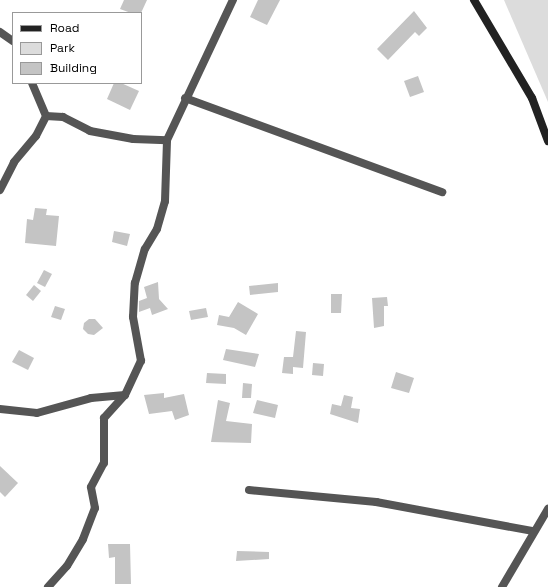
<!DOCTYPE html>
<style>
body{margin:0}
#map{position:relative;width:548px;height:587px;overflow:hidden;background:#fff;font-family:"Space Grotesk",sans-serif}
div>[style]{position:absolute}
.green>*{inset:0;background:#dcdcdc}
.building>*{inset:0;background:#c4c4c4}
.street>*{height:8px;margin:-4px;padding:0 4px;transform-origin:4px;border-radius:4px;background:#555}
.secondary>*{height:8px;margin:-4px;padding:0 4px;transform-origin:4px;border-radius:4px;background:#222}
span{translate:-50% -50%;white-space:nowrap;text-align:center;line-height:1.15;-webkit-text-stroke:3px #fff;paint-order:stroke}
.legend{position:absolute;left:12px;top:12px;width:130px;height:72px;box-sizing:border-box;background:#fff;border:1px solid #999;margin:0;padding:5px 7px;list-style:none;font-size:12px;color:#000}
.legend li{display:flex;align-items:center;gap:8px;height:20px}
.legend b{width:20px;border:1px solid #999}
</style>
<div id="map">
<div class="green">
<i style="clip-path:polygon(504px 0,548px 0,548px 102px)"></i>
</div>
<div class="building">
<i style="clip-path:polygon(124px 0,147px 0,141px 13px,131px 13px,120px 9px)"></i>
<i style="clip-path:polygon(258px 0,280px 0,267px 25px,250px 17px)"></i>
<i style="clip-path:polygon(414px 11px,427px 28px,419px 36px,415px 32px,388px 60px,377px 49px)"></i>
<i style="clip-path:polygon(418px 76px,424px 92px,410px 97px,404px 81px)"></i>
<i style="clip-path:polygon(114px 83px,121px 83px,139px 91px,130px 110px,107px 99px)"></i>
<i style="clip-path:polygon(35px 208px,47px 209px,46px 215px,59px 216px,56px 246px,25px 243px,27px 219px,33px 220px)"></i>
<i style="clip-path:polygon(114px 231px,130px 234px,127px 246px,112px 242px)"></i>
<i style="clip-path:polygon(44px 270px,52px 274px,45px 287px,37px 283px)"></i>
<i style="clip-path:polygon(158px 282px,159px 299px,168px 309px,152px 315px,150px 308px,139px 312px,139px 301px,147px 298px,144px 287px)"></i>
<i style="clip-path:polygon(278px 283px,278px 292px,250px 295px,249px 286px)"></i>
<i style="clip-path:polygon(34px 285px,41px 291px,33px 301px,26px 295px)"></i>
<i style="clip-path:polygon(331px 294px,342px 294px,341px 313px,331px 313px)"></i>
<i style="clip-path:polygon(387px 297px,388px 306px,384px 306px,384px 326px,374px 328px,372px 298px)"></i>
<i style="clip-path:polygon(238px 302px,258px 314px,246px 335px,234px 328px,217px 325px,219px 315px,229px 317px)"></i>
<i style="clip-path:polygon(55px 306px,65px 309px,61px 320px,51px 317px)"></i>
<i style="clip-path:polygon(206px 308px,208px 317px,191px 320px,189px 311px)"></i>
<i style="clip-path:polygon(89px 319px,95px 319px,103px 328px,94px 335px,88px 334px,83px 329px,84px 323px)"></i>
<i style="clip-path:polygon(296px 331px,306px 332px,303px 368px,293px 367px,293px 374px,282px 373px,284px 357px,293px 357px)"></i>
<i style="clip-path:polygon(226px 349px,259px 354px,255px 367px,223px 360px)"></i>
<i style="clip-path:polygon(19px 350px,34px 358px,28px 370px,12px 362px)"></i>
<i style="clip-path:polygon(313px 363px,324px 364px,323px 376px,312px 375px)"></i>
<i style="clip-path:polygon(396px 372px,414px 378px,409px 393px,391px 388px)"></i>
<i style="clip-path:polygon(207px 373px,226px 374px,226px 384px,206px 383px)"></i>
<i style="clip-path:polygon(243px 383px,252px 384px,251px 398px,242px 398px)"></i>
<i style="clip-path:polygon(164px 393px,164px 398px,184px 394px,189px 415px,175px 420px,172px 411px,149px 414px,144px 395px)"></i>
<i style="clip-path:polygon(344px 395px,353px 397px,351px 408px,360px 409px,358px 423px,330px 414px,332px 404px,341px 406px)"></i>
<i style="clip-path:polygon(218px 400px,230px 403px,226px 421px,252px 424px,251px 443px,211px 442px)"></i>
<i style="clip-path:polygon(257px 400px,278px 405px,275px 418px,253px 413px)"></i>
<i style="clip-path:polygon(0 466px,18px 483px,5px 497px,0 492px)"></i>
<i style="clip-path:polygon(108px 544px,130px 544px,131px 584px,115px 584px,115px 557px,109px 558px)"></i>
<i style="clip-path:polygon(237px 551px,269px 552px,269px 559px,236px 561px)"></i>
</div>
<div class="street">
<i style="left:0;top:32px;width:16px;rotate:35deg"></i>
<i style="left:32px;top:83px;width:36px;rotate:67deg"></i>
<i style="left:46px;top:116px;width:17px;rotate:3deg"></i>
<i style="left:63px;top:117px;width:30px;rotate:27deg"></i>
<i style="left:90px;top:131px;width:44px;rotate:10.5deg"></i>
<i style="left:133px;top:139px;width:34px;rotate:2deg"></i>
<i style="left:185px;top:98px;width:274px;rotate:20.1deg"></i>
<i style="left:0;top:190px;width:31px;rotate:-63deg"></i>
<i style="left:14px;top:162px;width:34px;rotate:-50deg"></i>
<i style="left:36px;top:136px;width:22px;rotate:-63deg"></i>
<i style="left:0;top:409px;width:37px;rotate:6deg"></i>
<i style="left:37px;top:413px;width:56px;rotate:-15.5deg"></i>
<i style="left:91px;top:398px;width:34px;rotate:-5deg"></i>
<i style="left:125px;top:395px;width:38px;rotate:-65deg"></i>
<i style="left:141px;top:361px;width:45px;rotate:-100.3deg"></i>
<i style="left:133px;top:317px;width:34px;rotate:-87deg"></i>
<i style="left:135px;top:283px;width:35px;rotate:-74deg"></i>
<i style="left:145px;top:249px;width:23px;rotate:-59deg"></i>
<i style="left:157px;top:229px;width:29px;rotate:-74deg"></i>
<i style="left:165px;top:201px;width:61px;rotate:-88.1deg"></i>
<i style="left:167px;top:140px;width:155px;rotate:-64.8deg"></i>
<i style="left:249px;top:490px;width:128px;rotate:5.4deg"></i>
<i style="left:376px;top:502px;width:160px;rotate:10.5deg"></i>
<i style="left:48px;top:587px;width:28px;rotate:-48deg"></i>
<i style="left:67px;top:566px;width:31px;rotate:-59deg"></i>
<i style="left:83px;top:539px;width:33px;rotate:-69deg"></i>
<i style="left:95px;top:508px;width:21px;rotate:-101deg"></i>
<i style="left:91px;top:487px;width:27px;rotate:-62deg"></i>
<i style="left:104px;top:463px;width:45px;rotate:-90deg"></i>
<i style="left:104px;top:418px;width:31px;rotate:-48deg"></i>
<i style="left:502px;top:587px;width:91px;rotate:-59.5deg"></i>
</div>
<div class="secondary">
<i style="left:474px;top:0;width:114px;rotate:59.4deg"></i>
<i style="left:532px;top:98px;width:46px;rotate:69.6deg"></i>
</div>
<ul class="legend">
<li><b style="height:5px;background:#222"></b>Road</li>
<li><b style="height:11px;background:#dcdcdc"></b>Park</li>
<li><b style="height:11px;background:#c4c4c4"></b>Building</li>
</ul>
</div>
